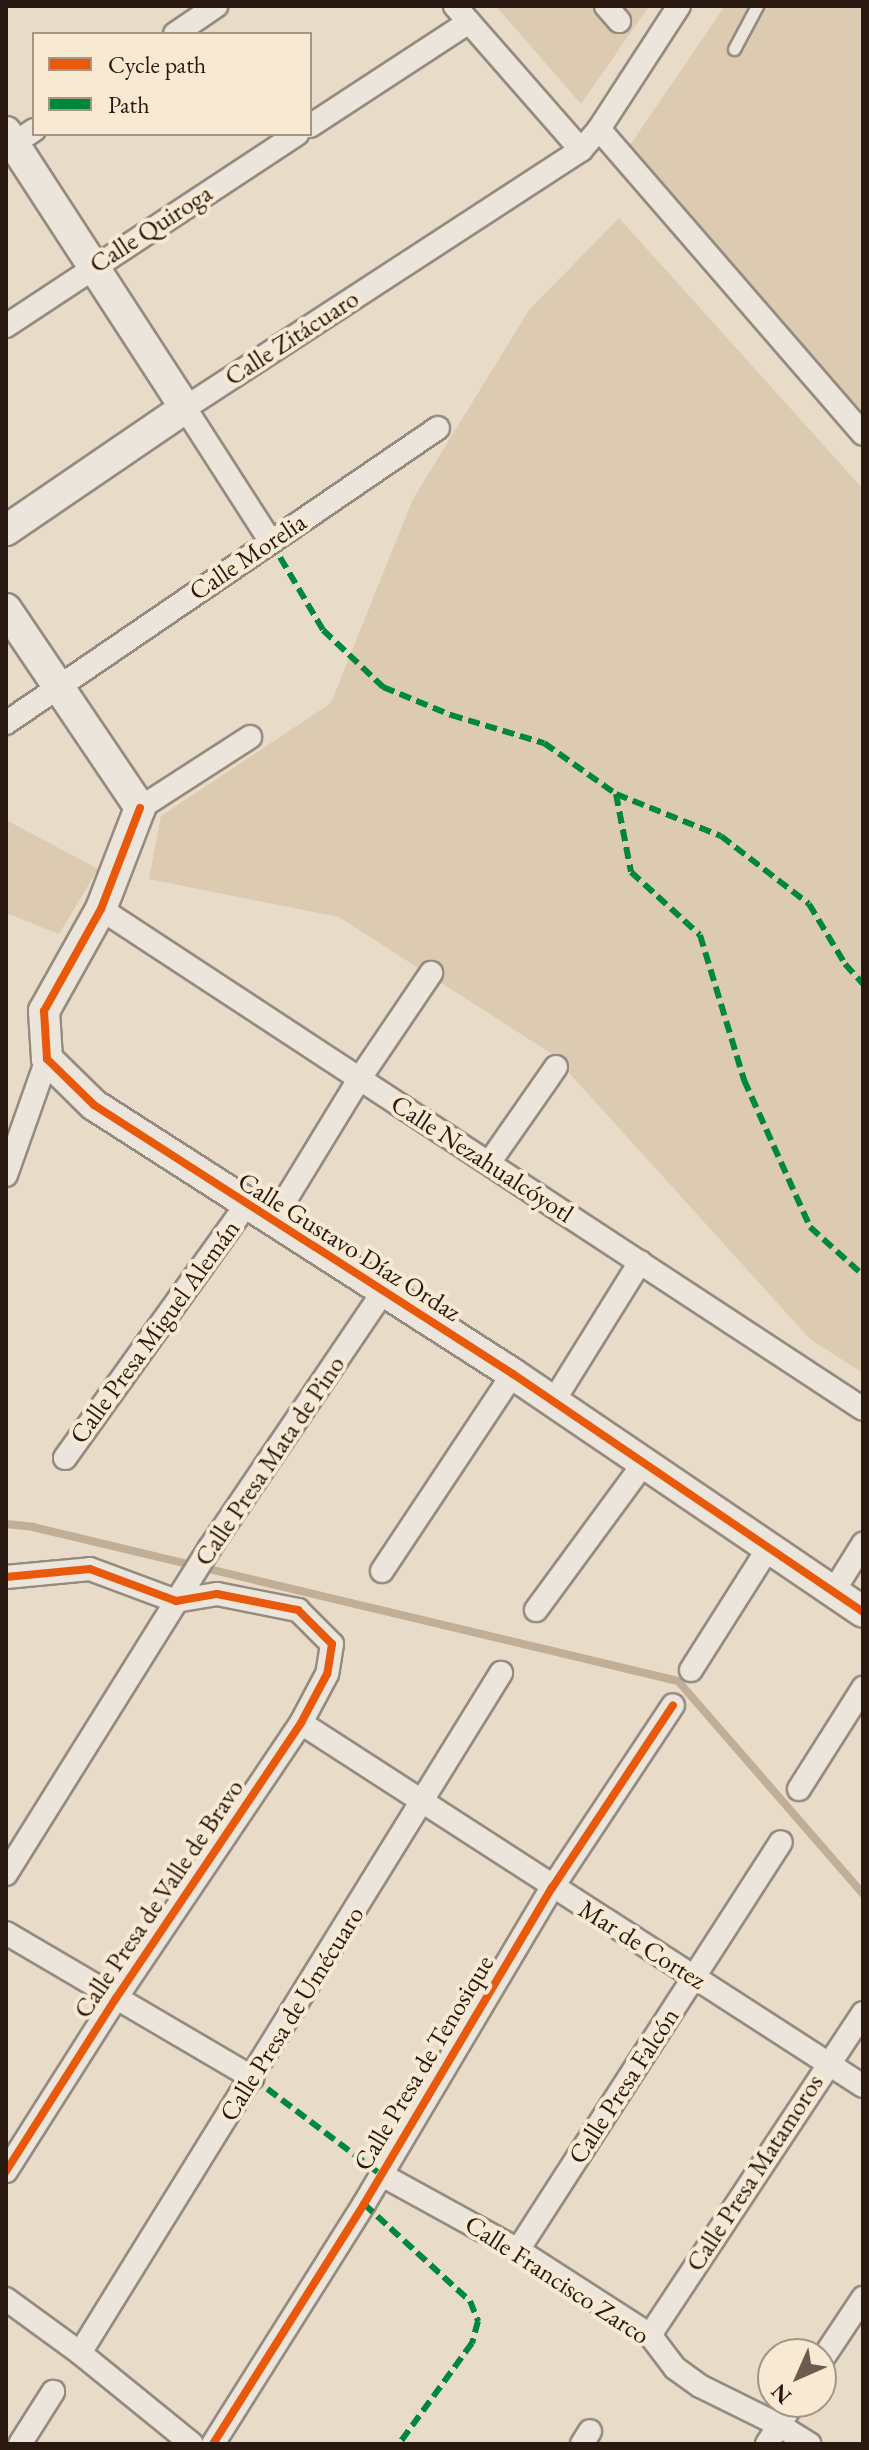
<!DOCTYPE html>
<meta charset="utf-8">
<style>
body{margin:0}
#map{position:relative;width:869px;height:2450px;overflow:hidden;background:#e8dbc8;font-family:"EB Garamond",serif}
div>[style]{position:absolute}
.green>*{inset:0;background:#dccab1}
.stream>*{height:8px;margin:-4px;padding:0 4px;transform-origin:4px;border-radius:4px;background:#c1ae96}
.roads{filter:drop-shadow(2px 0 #958b80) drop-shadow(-2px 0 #958b80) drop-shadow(0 2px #958b80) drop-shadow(0 -2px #958b80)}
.lane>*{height:11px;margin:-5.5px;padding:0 5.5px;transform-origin:5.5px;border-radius:5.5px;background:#ebe5dc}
.street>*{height:22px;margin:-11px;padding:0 11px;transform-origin:11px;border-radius:11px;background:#ebe5dc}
.secondary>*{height:30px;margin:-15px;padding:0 15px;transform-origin:15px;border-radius:15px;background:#ebe5dc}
.quiet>*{height:6px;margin-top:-3px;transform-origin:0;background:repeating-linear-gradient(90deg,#00873e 0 12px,transparent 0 18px)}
.cycleway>*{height:8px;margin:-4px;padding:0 4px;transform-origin:4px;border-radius:4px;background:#e8590c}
span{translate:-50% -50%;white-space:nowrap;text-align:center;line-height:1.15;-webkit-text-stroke:8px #f8e9d3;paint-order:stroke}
.street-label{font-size:26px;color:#29180f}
.frame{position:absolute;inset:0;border:8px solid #29180f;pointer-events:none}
.legend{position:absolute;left:32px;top:32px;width:280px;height:104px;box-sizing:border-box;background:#f8e9d3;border:2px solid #a59585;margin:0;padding:10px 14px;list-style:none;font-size:24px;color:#29180f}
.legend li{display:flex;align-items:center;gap:16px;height:40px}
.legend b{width:40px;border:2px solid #a59585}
.north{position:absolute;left:757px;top:2338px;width:80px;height:80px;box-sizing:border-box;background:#f8e9d3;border:2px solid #a59585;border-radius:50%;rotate:225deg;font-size:22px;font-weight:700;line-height:32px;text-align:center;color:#29180f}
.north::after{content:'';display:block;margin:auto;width:28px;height:36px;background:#6c5c50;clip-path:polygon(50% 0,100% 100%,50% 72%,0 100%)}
</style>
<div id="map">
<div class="green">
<i style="clip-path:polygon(496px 6px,649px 6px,581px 104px)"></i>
<i style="clip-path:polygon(725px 6px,863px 6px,863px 418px,628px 148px)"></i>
<i style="clip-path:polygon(619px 218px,863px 489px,863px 1373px,810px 1339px,552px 1054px,339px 917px,149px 879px,161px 816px,331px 703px,413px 499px,529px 310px)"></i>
<i style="clip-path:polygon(6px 820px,98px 869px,59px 934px,6px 913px)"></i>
</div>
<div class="stream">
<i style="left:6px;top:1524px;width:27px;rotate:6deg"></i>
<i style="left:33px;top:1527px;width:663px;rotate:13.43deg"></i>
<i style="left:678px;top:1681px;width:282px;rotate:49deg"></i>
</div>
<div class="roads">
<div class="lane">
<i style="left:734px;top:49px;width:49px;rotate:-61.9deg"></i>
</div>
<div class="street">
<i style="left:455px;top:6px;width:191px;rotate:48.8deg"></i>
<i style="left:606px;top:6px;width:20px;rotate:49deg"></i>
<i style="left:175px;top:34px;width:50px;rotate:-34.3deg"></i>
<i style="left:310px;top:126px;width:190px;rotate:-33.2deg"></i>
<i style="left:599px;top:129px;width:403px;rotate:49.1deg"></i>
<i style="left:6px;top:149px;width:34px;rotate:-34deg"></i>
<i style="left:6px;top:326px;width:349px;rotate:-33.4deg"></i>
<i style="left:271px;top:542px;width:159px;rotate:-122.7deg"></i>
<i style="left:185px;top:408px;width:473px;rotate:-33.1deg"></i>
<i style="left:581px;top:150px;width:28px;rotate:-49deg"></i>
<i style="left:599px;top:129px;width:147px;rotate:-57deg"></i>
<i style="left:6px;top:723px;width:523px;rotate:-34.33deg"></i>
<i style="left:140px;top:808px;width:131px;rotate:-32.8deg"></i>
<i style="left:101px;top:909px;width:911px;rotate:33.27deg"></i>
<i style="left:489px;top:1163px;width:117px;rotate:-55.1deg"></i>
<i style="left:6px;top:1175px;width:123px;rotate:-70.5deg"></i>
<i style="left:272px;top:1222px;width:169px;rotate:-58.6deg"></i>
<i style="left:360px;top:1078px;width:127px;rotate:-55.9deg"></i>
<i style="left:553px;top:1402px;width:165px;rotate:-58.1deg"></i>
<i style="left:65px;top:1458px;width:311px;rotate:-54.4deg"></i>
<i style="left:382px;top:1571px;width:237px;rotate:-56.4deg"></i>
<i style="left:6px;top:1577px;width:84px;rotate:-5.4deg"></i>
<i style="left:90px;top:1569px;width:92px;rotate:20.4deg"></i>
<i style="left:176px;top:1601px;width:42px;rotate:-9.7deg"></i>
<i style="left:217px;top:1594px;width:83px;rotate:11.2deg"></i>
<i style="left:298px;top:1610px;width:48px;rotate:45deg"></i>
<i style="left:332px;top:1644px;width:30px;rotate:99deg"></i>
<i style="left:327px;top:1674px;width:55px;rotate:118deg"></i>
<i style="left:301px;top:1723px;width:331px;rotate:123.9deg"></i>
<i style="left:116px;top:1998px;width:205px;rotate:122.4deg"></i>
<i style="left:833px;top:1592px;width:57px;rotate:-58deg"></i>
<i style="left:536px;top:1610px;width:182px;rotate:-53.7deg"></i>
<i style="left:691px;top:1670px;width:146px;rotate:-57.6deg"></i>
<i style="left:301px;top:1723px;width:669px;rotate:32.86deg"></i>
<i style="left:799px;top:1789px;width:120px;rotate:-57.6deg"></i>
<i style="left:6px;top:1874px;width:383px;rotate:-58deg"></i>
<i style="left:209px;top:1549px;width:310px;rotate:-55.9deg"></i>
<i style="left:6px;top:1933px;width:286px;rotate:30.4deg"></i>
<i style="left:380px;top:2174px;width:158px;rotate:28.8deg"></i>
<i style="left:518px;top:2250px;width:157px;rotate:32.8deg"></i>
<i style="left:650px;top:2335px;width:41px;rotate:52.9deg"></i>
<i style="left:675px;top:2368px;width:31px;rotate:36deg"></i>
<i style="left:700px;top:2386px;width:88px;rotate:26.3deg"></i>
<i style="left:779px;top:2425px;width:36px;rotate:32deg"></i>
<i style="left:518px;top:2250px;width:485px;rotate:-57.2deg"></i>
<i style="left:6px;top:2299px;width:92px;rotate:36.1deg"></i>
<i style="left:80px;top:2353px;width:144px;rotate:39.1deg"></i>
<i style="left:650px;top:2335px;width:386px;rotate:-56.5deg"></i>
<i style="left:80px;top:2353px;width:800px;rotate:-58.24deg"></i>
<i style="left:821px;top:2361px;width:76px;rotate:-56.3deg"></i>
<i style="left:20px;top:2444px;width:62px;rotate:-57.6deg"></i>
<i style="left:213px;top:2444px;width:284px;rotate:-57.8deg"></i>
<i style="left:364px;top:2204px;width:368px;rotate:-59.3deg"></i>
<i style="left:552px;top:1888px;width:219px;rotate:-56.5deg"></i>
<i style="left:582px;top:2444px;width:15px;rotate:-58deg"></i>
<i style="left:767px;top:2444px;width:50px;rotate:-57.3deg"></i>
</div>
<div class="secondary">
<i style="left:6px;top:132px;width:329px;rotate:57deg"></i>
<i style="left:185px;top:408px;width:217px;rotate:145.7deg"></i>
<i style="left:6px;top:609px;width:240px;rotate:56deg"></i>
<i style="left:140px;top:808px;width:108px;rotate:111.1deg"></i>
<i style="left:101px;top:909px;width:117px;rotate:119.2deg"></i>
<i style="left:44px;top:1011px;width:48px;rotate:86.4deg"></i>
<i style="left:47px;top:1059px;width:66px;rotate:44.4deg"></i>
<i style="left:94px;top:1105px;width:498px;rotate:32.7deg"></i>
<i style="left:513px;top:1374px;width:423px;rotate:34.2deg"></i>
</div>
</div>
<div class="quiet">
<i style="left:271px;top:542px;width:102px;rotate:59.4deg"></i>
<i style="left:323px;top:630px;width:83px;rotate:43.5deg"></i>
<i style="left:383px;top:687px;width:74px;rotate:22.4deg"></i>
<i style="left:451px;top:715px;width:97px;rotate:16.8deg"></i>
<i style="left:544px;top:743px;width:88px;rotate:35.3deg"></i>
<i style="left:616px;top:794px;width:113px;rotate:21.8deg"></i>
<i style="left:721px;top:836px;width:111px;rotate:37.7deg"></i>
<i style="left:809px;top:904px;width:70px;rotate:59deg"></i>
<i style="left:845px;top:964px;width:27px;rotate:48deg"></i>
<i style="left:616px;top:794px;width:79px;rotate:79.1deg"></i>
<i style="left:631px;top:872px;width:93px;rotate:42.4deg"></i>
<i style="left:700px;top:935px;width:152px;rotate:73.1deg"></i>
<i style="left:744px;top:1080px;width:161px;rotate:65.8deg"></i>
<i style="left:810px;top:1227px;width:72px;rotate:42.2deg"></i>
<i style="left:253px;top:2078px;width:159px;rotate:37.1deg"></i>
<i style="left:364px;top:2204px;width:144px;rotate:42.5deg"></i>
<i style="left:470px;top:2301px;width:22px;rotate:68deg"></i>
<i style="left:478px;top:2321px;width:23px;rotate:105deg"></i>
<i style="left:472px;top:2343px;width:125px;rotate:125.9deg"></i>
</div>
<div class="cycleway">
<i style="left:140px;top:808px;width:108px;rotate:111.1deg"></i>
<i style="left:101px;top:909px;width:117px;rotate:119.2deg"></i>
<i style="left:44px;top:1011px;width:48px;rotate:86.4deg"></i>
<i style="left:47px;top:1059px;width:66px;rotate:44.4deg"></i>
<i style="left:94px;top:1105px;width:498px;rotate:32.7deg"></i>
<i style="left:513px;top:1374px;width:423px;rotate:34.2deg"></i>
<i style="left:6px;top:1577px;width:84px;rotate:-5.4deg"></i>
<i style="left:90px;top:1569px;width:92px;rotate:20.4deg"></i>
<i style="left:176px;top:1601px;width:42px;rotate:-9.7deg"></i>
<i style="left:217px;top:1594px;width:83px;rotate:11.2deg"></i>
<i style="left:298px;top:1610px;width:48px;rotate:45deg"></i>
<i style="left:332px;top:1644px;width:30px;rotate:99deg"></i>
<i style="left:327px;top:1674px;width:55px;rotate:118deg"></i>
<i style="left:301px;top:1723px;width:331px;rotate:123.9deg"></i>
<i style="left:116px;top:1998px;width:205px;rotate:122.4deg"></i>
<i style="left:213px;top:2444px;width:284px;rotate:-57.8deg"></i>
<i style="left:364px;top:2204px;width:368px;rotate:-59.3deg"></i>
<i style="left:552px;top:1888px;width:219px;rotate:-56.5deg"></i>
</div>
<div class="street-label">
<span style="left:151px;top:229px;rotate:-33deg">Calle Quiroga</span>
<span style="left:292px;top:338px;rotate:-33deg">Calle Zitácuaro</span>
<span style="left:248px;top:557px;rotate:-34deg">Calle Morelia</span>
<span style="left:482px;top:1159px;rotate:33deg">Calle Nezahualcóyotl</span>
<span style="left:349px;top:1247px;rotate:32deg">Calle Gustavo Díaz Ordaz</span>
<span style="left:155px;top:1332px;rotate:-54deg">Calle Presa Miguel Alemán</span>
<span style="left:270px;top:1461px;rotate:-56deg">Calle Presa Mata de Pino</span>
<span style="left:159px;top:1899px;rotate:-56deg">Calle Presa de Valle de Bravo</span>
<span style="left:642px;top:1945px;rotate:32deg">Mar de Cortez</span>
<span style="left:292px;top:2014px;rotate:-58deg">Calle Presa de Umécuaro</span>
<span style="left:424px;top:2063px;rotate:-59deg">Calle Presa de Tenosique</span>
<span style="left:624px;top:2086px;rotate:-57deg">Calle Presa Falcón</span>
<span style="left:755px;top:2173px;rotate:-57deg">Calle Presa Matamoros</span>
<span style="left:557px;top:2280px;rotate:33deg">Calle Francisco Zarco</span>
</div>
<div class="frame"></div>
<ul class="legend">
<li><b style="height:10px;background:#e8590c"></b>Cycle path</li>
<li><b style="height:10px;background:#00873e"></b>Path</li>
</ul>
<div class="north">N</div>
</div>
